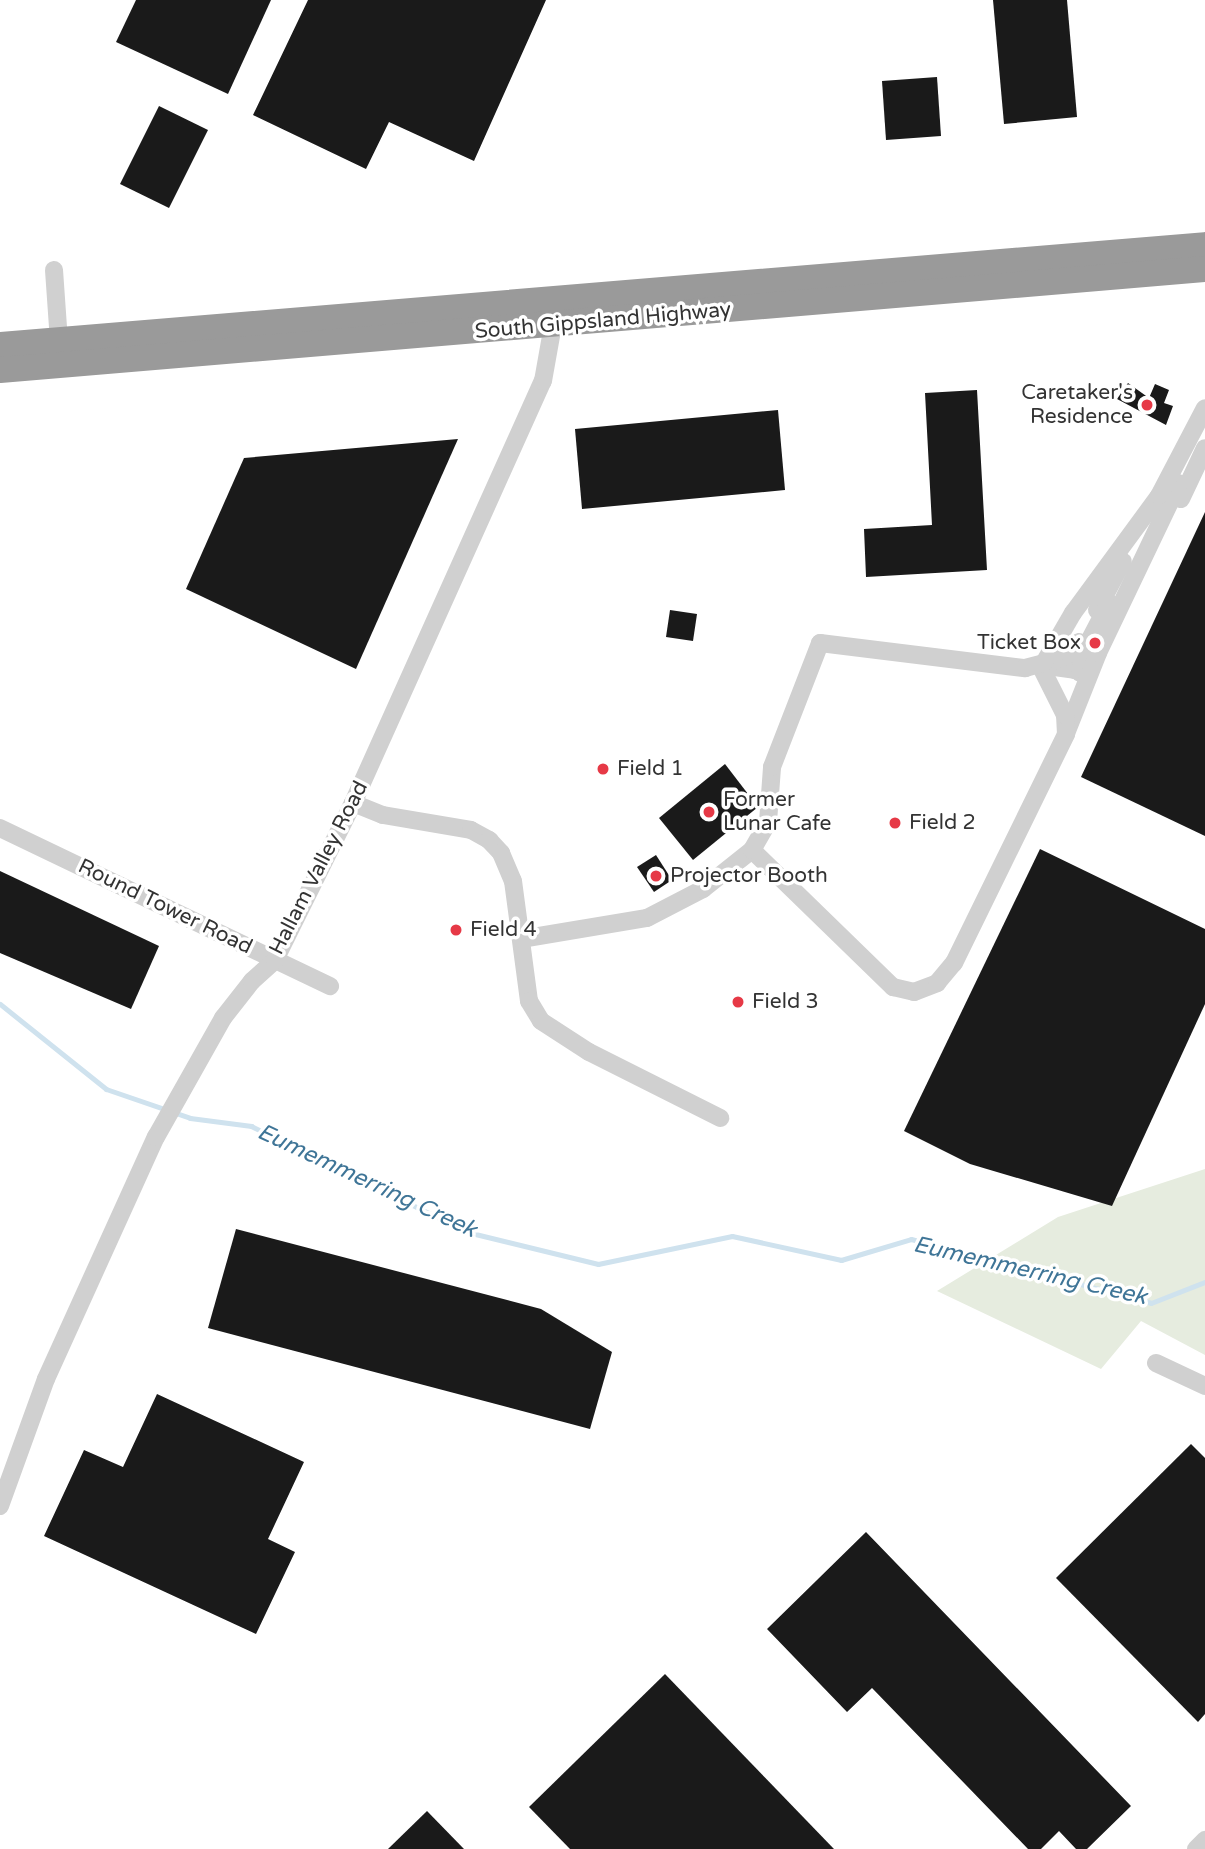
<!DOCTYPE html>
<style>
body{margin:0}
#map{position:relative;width:1205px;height:1849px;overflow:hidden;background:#fff;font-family:"Varela Round",sans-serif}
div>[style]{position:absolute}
.green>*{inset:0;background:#e6ecdf}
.stream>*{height:5px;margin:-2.5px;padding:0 2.5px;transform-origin:2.5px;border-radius:2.5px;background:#cfe2ee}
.building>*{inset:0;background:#1a1a1a}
.minor>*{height:18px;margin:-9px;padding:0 9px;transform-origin:9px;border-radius:9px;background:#d0d0d0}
.highway>*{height:26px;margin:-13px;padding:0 13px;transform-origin:13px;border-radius:13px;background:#9a9a9a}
.dots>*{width:19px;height:19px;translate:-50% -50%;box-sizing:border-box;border:4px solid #fff;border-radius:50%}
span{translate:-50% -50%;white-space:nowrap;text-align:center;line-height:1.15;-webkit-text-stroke:7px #fff;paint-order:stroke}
.street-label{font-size:21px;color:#333}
.poi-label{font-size:21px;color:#333}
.right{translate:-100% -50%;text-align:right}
.left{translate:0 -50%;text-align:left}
.water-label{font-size:23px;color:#3f7597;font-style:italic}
</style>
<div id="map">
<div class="green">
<i style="clip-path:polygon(1205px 1169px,1205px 1355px,1141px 1321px,1101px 1369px,937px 1291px,1058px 1217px)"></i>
</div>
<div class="stream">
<i style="left:0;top:1004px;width:136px;rotate:38.7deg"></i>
<i style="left:106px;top:1089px;width:89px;rotate:19deg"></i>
<i style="left:190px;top:1118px;width:62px;rotate:7.5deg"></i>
<i style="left:251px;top:1126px;width:241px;rotate:26.1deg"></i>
<i style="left:467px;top:1232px;width:135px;rotate:13.7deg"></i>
<i style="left:598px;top:1264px;width:137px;rotate:-11.8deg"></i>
<i style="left:732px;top:1236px;width:112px;rotate:12.4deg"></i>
<i style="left:841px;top:1260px;width:73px;rotate:-16.7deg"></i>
<i style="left:911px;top:1239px;width:248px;rotate:14.9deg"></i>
<i style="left:1151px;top:1303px;width:58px;rotate:-21.3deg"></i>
</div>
<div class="building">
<i style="clip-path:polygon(136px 0,271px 0,228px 94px,116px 42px)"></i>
<i style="clip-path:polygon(308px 0,546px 0,474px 161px,389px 122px,366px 169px,253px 115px)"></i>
<i style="clip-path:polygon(993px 0,1067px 0,1077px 117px,1004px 124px)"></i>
<i style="clip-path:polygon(937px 77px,941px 136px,886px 140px,882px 81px)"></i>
<i style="clip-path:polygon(159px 106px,208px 130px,169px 208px,120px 184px)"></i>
<i style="clip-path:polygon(1128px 383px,1149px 398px,1155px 384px,1169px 390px,1164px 403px,1173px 406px,1166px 425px,1117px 399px)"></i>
<i style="clip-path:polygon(977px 390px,987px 570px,866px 577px,864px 529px,932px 525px,925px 393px)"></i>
<i style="clip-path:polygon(778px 410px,785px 490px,582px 509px,575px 429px)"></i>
<i style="clip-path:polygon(458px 439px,356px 669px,186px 589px,244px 458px)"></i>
<i style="clip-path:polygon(1205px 512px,1205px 836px,1081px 777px)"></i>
<i style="clip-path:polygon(670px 610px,697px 614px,693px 641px,666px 637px)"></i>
<i style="clip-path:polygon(725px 764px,758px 807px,693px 860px,659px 818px)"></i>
<i style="clip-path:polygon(1040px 849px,1205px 929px,1205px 1004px,1112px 1206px,970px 1164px,904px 1131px)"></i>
<i style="clip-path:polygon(656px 855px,672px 880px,654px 892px,637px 867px)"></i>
<i style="clip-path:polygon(0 871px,159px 946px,131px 1009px,0 953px)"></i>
<i style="clip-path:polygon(236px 1229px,541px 1309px,612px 1352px,590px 1429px,208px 1328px)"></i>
<i style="clip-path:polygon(157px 1394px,304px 1462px,268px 1539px,295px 1552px,256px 1634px,44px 1536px,84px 1450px,123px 1467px)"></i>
<i style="clip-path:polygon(1191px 1444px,1205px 1458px,1205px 1714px,1198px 1722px,1056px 1578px)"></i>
<i style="clip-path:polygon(866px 1532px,1131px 1806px,1087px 1849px,1076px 1849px,1059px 1831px,1041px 1849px,1028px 1849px,872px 1688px,847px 1712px,767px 1629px)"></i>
<i style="clip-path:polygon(665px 1674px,834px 1849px,570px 1849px,529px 1807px)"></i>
<i style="clip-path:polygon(427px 1811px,464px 1849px,388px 1849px)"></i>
</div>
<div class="minor">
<i style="left:54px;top:270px;width:71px;rotate:86deg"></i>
<i style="left:1181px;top:499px;width:56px;rotate:-64.8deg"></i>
<i style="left:1097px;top:610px;width:55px;rotate:-62deg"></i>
<i style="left:1040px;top:665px;width:35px;rotate:8deg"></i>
<i style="left:1075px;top:670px;width:17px;rotate:-13deg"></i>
<i style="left:1044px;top:665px;width:28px;rotate:-23deg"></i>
<i style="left:1070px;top:654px;width:15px;rotate:-53deg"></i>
<i style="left:1080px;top:673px;width:27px;rotate:-77deg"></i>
<i style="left:1086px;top:647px;width:50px;rotate:-62.4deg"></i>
<i style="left:1067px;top:731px;width:84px;rotate:-68.3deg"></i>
<i style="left:1098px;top:653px;width:188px;rotate:-64.5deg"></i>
<i style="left:353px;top:803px;width:32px;rotate:22deg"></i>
<i style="left:383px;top:815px;width:89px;rotate:9.7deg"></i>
<i style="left:471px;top:830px;width:21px;rotate:29deg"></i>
<i style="left:489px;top:840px;width:18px;rotate:47deg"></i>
<i style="left:501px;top:853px;width:30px;rotate:67deg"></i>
<i style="left:513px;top:881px;width:121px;rotate:82.4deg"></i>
<i style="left:529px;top:1001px;width:23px;rotate:59deg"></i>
<i style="left:541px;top:1021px;width:57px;rotate:32.9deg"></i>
<i style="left:589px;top:1052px;width:147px;rotate:26.7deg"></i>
<i style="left:0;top:828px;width:366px;rotate:25.6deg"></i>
<i style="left:752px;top:850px;width:197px;rotate:44.2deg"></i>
<i style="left:893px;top:987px;width:22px;rotate:13deg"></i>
<i style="left:914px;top:992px;width:25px;rotate:-21deg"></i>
<i style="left:937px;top:983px;width:26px;rotate:-50deg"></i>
<i style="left:954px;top:963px;width:255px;rotate:-63.9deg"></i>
<i style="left:1066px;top:734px;width:19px;rotate:-93deg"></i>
<i style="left:1065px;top:715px;width:56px;rotate:-116.6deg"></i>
<i style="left:521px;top:939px;width:128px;rotate:-9.5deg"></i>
<i style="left:647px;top:918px;width:63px;rotate:-27.4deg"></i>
<i style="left:703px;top:889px;width:63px;rotate:-38.5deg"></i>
<i style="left:752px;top:850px;width:32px;rotate:-60deg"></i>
<i style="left:768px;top:822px;width:55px;rotate:-85.8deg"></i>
<i style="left:772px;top:767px;width:133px;rotate:-68.8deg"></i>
<i style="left:820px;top:643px;width:207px;rotate:7deg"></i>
<i style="left:1025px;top:668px;width:20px;rotate:-15deg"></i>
<i style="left:1044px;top:663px;width:58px;rotate:-59.9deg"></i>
<i style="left:1073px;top:613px;width:145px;rotate:-53.7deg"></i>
<i style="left:1159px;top:496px;width:99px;rotate:-62.4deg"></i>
<i style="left:1156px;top:1363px;width:54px;rotate:25.1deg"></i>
<i style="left:0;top:1506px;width:135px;rotate:-70.1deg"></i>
<i style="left:46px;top:1379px;width:266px;rotate:-65.6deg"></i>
<i style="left:156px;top:1137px;width:137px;rotate:-60.6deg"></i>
<i style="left:223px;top:1018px;width:47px;rotate:-51.9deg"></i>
<i style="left:252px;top:981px;width:31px;rotate:-42deg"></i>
<i style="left:275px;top:960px;width:175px;rotate:-63.6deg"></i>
<i style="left:353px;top:803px;width:463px;rotate:-65.8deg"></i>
<i style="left:543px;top:381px;width:57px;rotate:-79.9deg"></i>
<i style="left:1196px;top:1849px;width:13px;rotate:-45deg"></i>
</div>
<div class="highway">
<i style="left:0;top:345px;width:1209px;rotate:-4.74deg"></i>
<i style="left:0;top:370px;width:1209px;rotate:-4.79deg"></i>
</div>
<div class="dots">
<i style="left:1147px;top:405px;background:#e63946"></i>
<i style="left:1095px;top:643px;background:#e63946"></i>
<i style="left:603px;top:769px;background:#e63946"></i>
<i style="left:709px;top:812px;background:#e63946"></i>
<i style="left:895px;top:823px;background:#e63946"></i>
<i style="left:656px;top:876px;background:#e63946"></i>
<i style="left:456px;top:930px;background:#e63946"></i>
<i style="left:738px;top:1002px;background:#e63946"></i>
</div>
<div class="street-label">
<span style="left:603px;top:321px;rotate:-5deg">South Gippsland Highway</span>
<span style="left:319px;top:868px;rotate:-63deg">Hallam Valley Road</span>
<span style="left:165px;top:907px;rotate:26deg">Round Tower Road</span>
</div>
<div class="poi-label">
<span class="right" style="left:1133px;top:405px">Caretaker's<br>Residence</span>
<span class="right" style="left:1081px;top:643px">Ticket Box</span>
<span class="left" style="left:617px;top:769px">Field 1</span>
<span class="left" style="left:723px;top:812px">Former<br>Lunar Cafe</span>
<span class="left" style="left:909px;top:823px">Field 2</span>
<span class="left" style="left:670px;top:876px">Projector Booth</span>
<span class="left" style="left:470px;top:930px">Field 4</span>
<span class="left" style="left:752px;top:1002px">Field 3</span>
</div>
<div class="water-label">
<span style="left:367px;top:1181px;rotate:25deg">Eumemmerring Creek</span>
<span style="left:1030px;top:1271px;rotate:13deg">Eumemmerring Creek</span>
</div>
</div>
